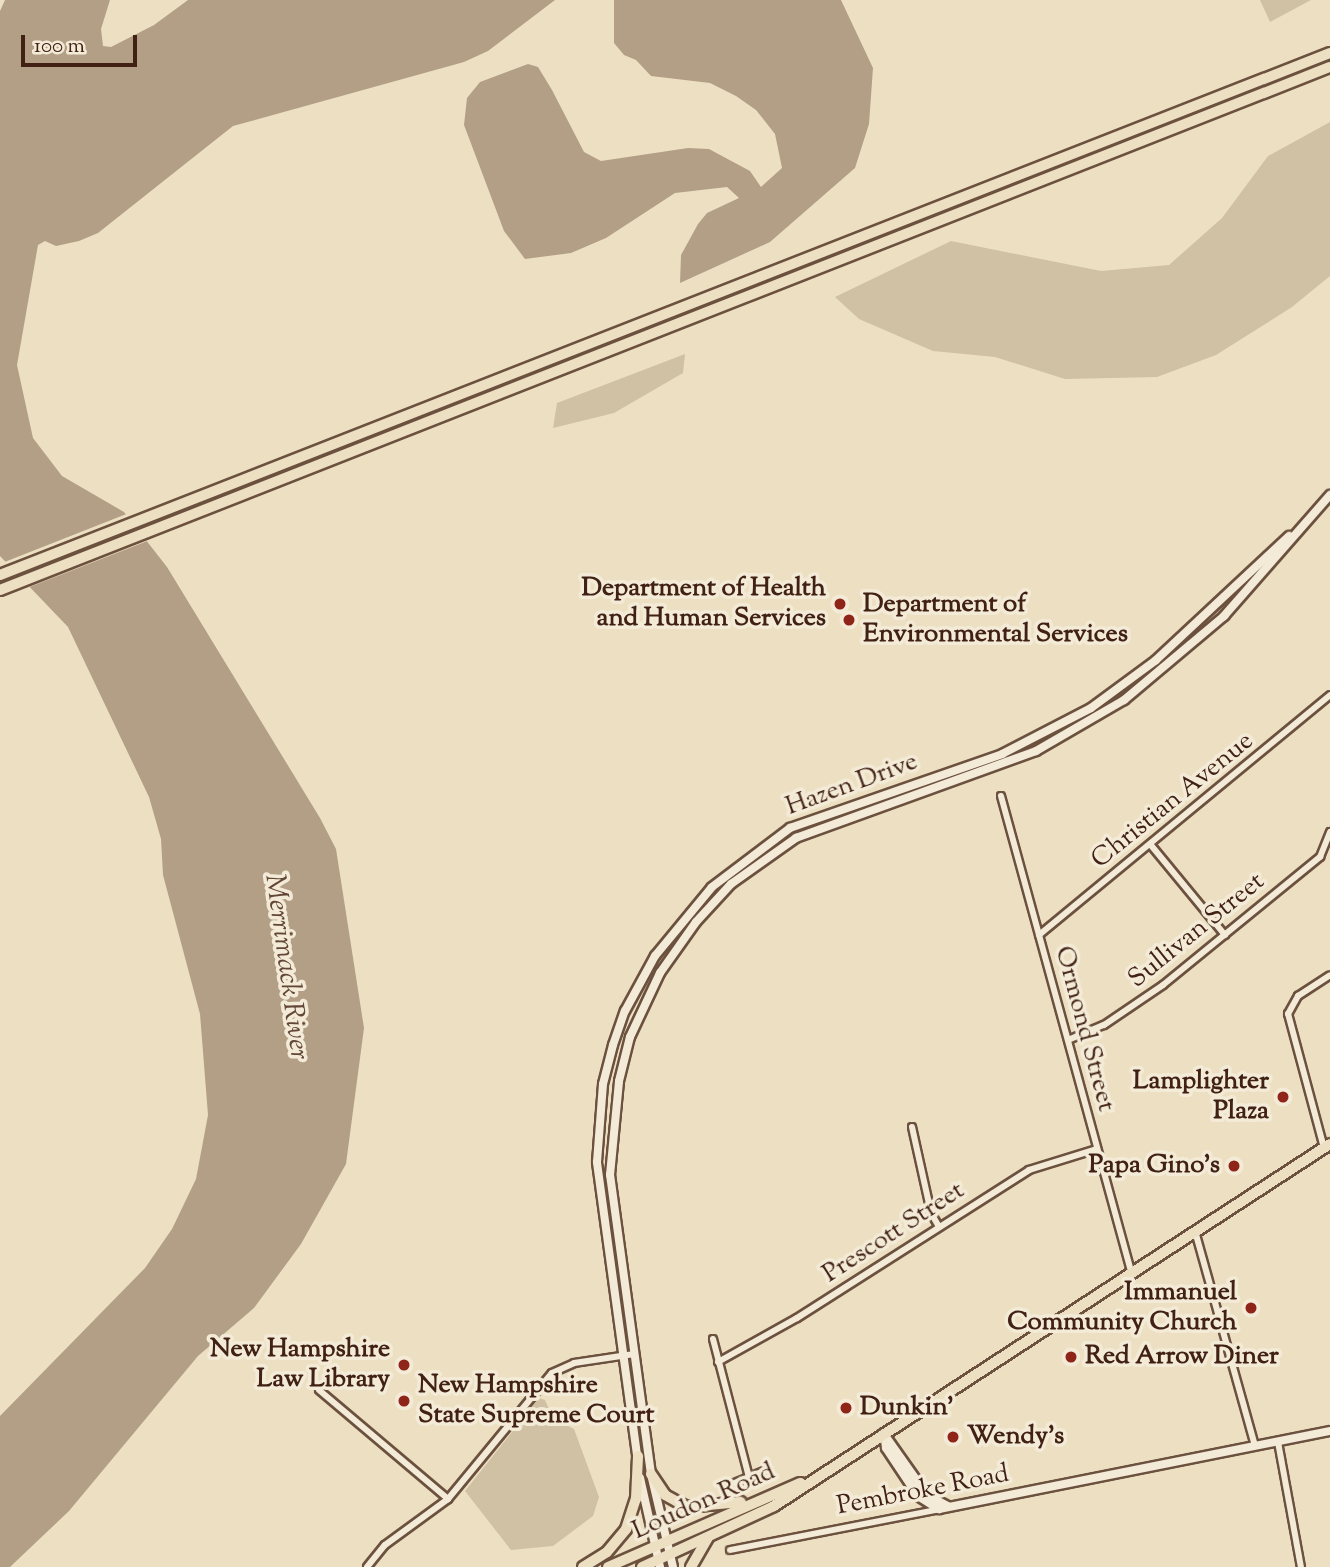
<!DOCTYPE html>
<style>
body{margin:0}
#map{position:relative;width:1330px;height:1567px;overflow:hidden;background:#ede0c2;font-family:"Sorts Mill Goudy",serif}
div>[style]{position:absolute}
.green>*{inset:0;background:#d0c0a4}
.water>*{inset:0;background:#b39f86}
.pier>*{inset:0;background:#ede0c2}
.roads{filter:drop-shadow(2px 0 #6c513f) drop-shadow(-2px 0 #6c513f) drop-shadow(0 2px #6c513f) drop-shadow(0 -2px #6c513f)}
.minor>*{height:6px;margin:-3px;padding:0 3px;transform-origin:3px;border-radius:3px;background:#f3ebd7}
.tertiary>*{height:8px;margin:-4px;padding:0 4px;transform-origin:4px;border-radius:4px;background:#f3ebd7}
.primary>*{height:10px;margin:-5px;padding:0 5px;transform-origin:5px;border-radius:5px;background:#ede0c2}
.motorway>*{height:10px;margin:-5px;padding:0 5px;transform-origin:5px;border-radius:5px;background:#ede0c2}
.dots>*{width:19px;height:19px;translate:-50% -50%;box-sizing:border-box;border:4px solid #f3ebd7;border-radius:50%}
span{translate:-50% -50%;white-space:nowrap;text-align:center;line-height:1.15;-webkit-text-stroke:7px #f3ebd7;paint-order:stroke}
.poi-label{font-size:26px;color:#412113;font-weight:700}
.right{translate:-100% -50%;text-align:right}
.left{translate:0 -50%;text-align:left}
.street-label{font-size:26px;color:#412113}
.water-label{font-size:28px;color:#634736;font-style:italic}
.scale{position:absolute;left:21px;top:35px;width:116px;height:32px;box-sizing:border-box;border:4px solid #412113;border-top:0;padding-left:9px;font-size:21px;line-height:24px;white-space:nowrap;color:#412113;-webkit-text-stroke:5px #f3ebd7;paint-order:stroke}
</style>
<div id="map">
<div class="green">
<i style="clip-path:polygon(1260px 0,1311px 0,1270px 22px)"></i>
<i style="clip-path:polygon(1330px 122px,1330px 276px,1292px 307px,1216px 355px,1157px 377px,1065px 379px,995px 357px,933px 351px,859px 319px,835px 297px,951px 241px,1101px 271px,1169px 265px,1222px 218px,1268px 156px)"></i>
<i style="clip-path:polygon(685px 354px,683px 373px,614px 413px,553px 428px,557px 403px)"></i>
<i style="clip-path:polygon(539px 1398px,545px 1400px,553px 1418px,574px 1429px,599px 1497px,593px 1516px,553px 1546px,511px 1550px,465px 1491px)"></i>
</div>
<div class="water">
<i style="clip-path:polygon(5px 0,110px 0,101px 29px,103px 46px,111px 47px,154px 25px,188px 0,555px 0,488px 51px,464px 62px,233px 126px,98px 233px,79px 241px,56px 246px,45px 241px,38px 245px,17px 365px,33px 438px,62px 476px,124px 512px,167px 567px,320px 818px,336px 849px,364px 1028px,346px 1164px,301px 1244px,254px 1308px,198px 1356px,69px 1511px,10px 1567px,0 1567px,0 1416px,145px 1268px,172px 1229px,196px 1179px,208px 1115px,200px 1014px,163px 875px,161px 839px,149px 797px,68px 627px,0 556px,0 11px)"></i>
<i style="clip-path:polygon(614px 0,841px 0,873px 68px,869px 124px,855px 168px,770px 242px,680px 283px,681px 255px,698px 224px,707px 213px,739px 198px,727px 187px,675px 193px,606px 238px,571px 253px,525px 259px,504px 231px,464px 125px,467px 98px,480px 82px,528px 64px,538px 67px,552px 90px,584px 152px,601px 161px,688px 148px,709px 149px,750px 171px,761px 187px,782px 168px,775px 134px,756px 110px,736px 96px,710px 83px,651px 76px,636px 60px,624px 55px,614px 43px)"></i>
</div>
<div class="pier">
<i style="clip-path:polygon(129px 513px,150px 540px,27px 588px,2px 563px)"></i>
</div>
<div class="roads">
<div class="minor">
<i style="left:1001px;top:796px;width:493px;rotate:74.7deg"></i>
<i style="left:1150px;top:844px;width:118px;rotate:50.5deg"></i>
<i style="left:1039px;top:935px;width:377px;rotate:-39.5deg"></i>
<i style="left:1068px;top:1040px;width:39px;rotate:-23deg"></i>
<i style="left:1104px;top:1025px;width:71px;rotate:-34.1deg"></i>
<i style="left:1163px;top:985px;width:203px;rotate:-39.2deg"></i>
<i style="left:1320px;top:857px;width:27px;rotate:-68deg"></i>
<i style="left:912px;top:1127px;width:88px;rotate:77.5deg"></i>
<i style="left:931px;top:1213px;width:16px;rotate:60deg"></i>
<i style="left:1324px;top:1148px;width:139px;rotate:-105deg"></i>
<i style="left:1288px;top:1014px;width:21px;rotate:-61deg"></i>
<i style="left:1298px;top:996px;width:38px;rotate:-33deg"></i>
<i style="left:1195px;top:1231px;width:223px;rotate:74.4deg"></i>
<i style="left:713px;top:1339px;width:143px;rotate:75.4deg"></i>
<i style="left:718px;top:1362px;width:90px;rotate:-29.1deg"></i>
<i style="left:797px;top:1318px;width:275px;rotate:-32.5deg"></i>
<i style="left:1029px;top:1170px;width:71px;rotate:-17.2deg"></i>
<i style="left:319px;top:1390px;width:169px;rotate:40.2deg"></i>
<i style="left:1278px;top:1442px;width:127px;rotate:79.6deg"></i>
<i style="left:732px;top:1484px;width:35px;rotate:-22deg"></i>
<i style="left:730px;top:1550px;width:215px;rotate:-11deg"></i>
<i style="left:367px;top:1567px;width:28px;rotate:-51deg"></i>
<i style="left:385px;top:1545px;width:78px;rotate:-36.1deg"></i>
<i style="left:448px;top:1499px;width:163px;rotate:-50.5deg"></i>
<i style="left:552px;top:1373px;width:24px;rotate:-24deg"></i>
<i style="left:574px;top:1363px;width:61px;rotate:-8.5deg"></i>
</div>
<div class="tertiary">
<i style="left:884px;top:1433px;width:15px;rotate:82deg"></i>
<i style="left:886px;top:1448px;width:58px;rotate:56.3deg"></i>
<i style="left:918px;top:1496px;width:25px;rotate:32deg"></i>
<i style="left:939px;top:1509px;width:399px;rotate:-11.3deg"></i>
<i style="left:884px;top:1434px;width:75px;rotate:54.8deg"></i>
<i style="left:927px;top:1495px;width:24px;rotate:28deg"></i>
<i style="left:638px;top:1462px;width:303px;rotate:-97.8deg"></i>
<i style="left:597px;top:1162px;width:78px;rotate:-85.6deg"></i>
<i style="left:603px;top:1084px;width:40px;rotate:-75.6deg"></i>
<i style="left:613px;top:1045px;width:36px;rotate:-71deg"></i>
<i style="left:625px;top:1011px;width:63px;rotate:-61.4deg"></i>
<i style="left:655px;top:956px;width:89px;rotate:-50.4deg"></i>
<i style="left:712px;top:887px;width:98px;rotate:-37.1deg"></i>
<i style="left:790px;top:828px;width:225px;rotate:-19.2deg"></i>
<i style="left:1002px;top:754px;width:100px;rotate:-27.3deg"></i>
<i style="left:1091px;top:708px;width:81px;rotate:-36.4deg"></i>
<i style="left:1156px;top:660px;width:182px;rotate:-43deg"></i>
<i style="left:640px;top:1478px;width:91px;rotate:77.3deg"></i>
<i style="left:673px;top:1567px;width:96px;rotate:-103.3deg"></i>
<i style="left:651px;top:1474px;width:302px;rotate:-97.8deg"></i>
<i style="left:610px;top:1175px;width:94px;rotate:-84.5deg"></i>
<i style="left:619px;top:1081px;width:45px;rotate:-76deg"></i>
<i style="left:630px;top:1037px;width:71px;rotate:-64.9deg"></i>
<i style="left:660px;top:973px;width:62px;rotate:-54.8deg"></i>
<i style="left:696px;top:922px;width:52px;rotate:-47.4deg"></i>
<i style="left:731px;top:884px;width:80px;rotate:-35.3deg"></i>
<i style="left:796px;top:838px;width:255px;rotate:-19.9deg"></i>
<i style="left:1036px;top:751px;width:102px;rotate:-30.1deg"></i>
<i style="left:1124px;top:700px;width:131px;rotate:-40deg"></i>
<i style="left:1224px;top:616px;width:161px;rotate:-48.8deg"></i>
</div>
<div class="primary">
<i style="left:651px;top:1474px;width:25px;rotate:56deg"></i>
<i style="left:665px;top:1495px;width:25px;rotate:29deg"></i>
<i style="left:687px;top:1507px;width:54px;rotate:-5.3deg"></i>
<i style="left:583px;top:1567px;width:28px;rotate:-32deg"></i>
<i style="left:607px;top:1552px;width:30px;rotate:-50deg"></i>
<i style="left:626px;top:1529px;width:32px;rotate:-72deg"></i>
<i style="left:636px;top:1499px;width:43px;rotate:-87.3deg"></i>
<i style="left:608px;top:1567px;width:210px;rotate:-23.6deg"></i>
<i style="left:642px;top:1567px;width:145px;rotate:-24.8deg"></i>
<i style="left:774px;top:1506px;width:663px;rotate:-33.07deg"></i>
<i style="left:691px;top:1567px;width:34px;rotate:-60deg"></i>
</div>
<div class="motorway">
<i style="left:0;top:575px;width:1429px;rotate:-21.43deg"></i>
<i style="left:0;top:590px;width:1429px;rotate:-21.47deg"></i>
</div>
</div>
<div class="dots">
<i style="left:840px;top:604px;background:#8f2418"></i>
<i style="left:849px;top:620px;background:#8f2418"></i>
<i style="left:1283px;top:1097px;background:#8f2418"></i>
<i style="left:1234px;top:1166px;background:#8f2418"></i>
<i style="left:1251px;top:1308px;background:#8f2418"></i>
<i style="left:1071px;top:1357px;background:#8f2418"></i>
<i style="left:404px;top:1365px;background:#8f2418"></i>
<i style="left:404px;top:1401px;background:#8f2418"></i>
<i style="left:846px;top:1408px;background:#8f2418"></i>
<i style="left:953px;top:1437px;background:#8f2418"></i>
</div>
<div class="poi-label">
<span class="right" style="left:826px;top:604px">Department of Health<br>and Human Services</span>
<span class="left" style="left:863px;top:620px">Department of<br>Environmental Services</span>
<span class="right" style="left:1269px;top:1097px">Lamplighter<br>Plaza</span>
<span class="right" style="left:1220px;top:1166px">Papa Gino's</span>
<span class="right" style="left:1237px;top:1308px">Immanuel<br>Community Church</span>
<span class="right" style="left:390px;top:1365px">New Hampshire<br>Law Library</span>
<span class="left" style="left:1085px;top:1357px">Red Arrow Diner</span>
<span class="left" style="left:418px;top:1401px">New Hampshire<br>State Supreme Court</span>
<span class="left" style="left:860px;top:1408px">Dunkin'</span>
<span class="left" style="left:967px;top:1437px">Wendy's</span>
</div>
<div class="street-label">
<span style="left:852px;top:785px;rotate:-20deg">Hazen Drive</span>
<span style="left:1173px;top:801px;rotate:-39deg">Christian Avenue</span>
<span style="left:1197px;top:931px;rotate:-39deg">Sullivan Street</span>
<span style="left:1084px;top:1029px;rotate:75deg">Ormond Street</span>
<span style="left:894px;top:1233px;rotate:-33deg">Prescott Street</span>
<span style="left:923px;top:1491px;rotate:-11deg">Pembroke Road</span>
<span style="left:704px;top:1502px;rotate:-24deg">Loudon Road</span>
</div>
<div class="water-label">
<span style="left:286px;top:967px;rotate:82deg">Merrimack River</span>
</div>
<div class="scale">100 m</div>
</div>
